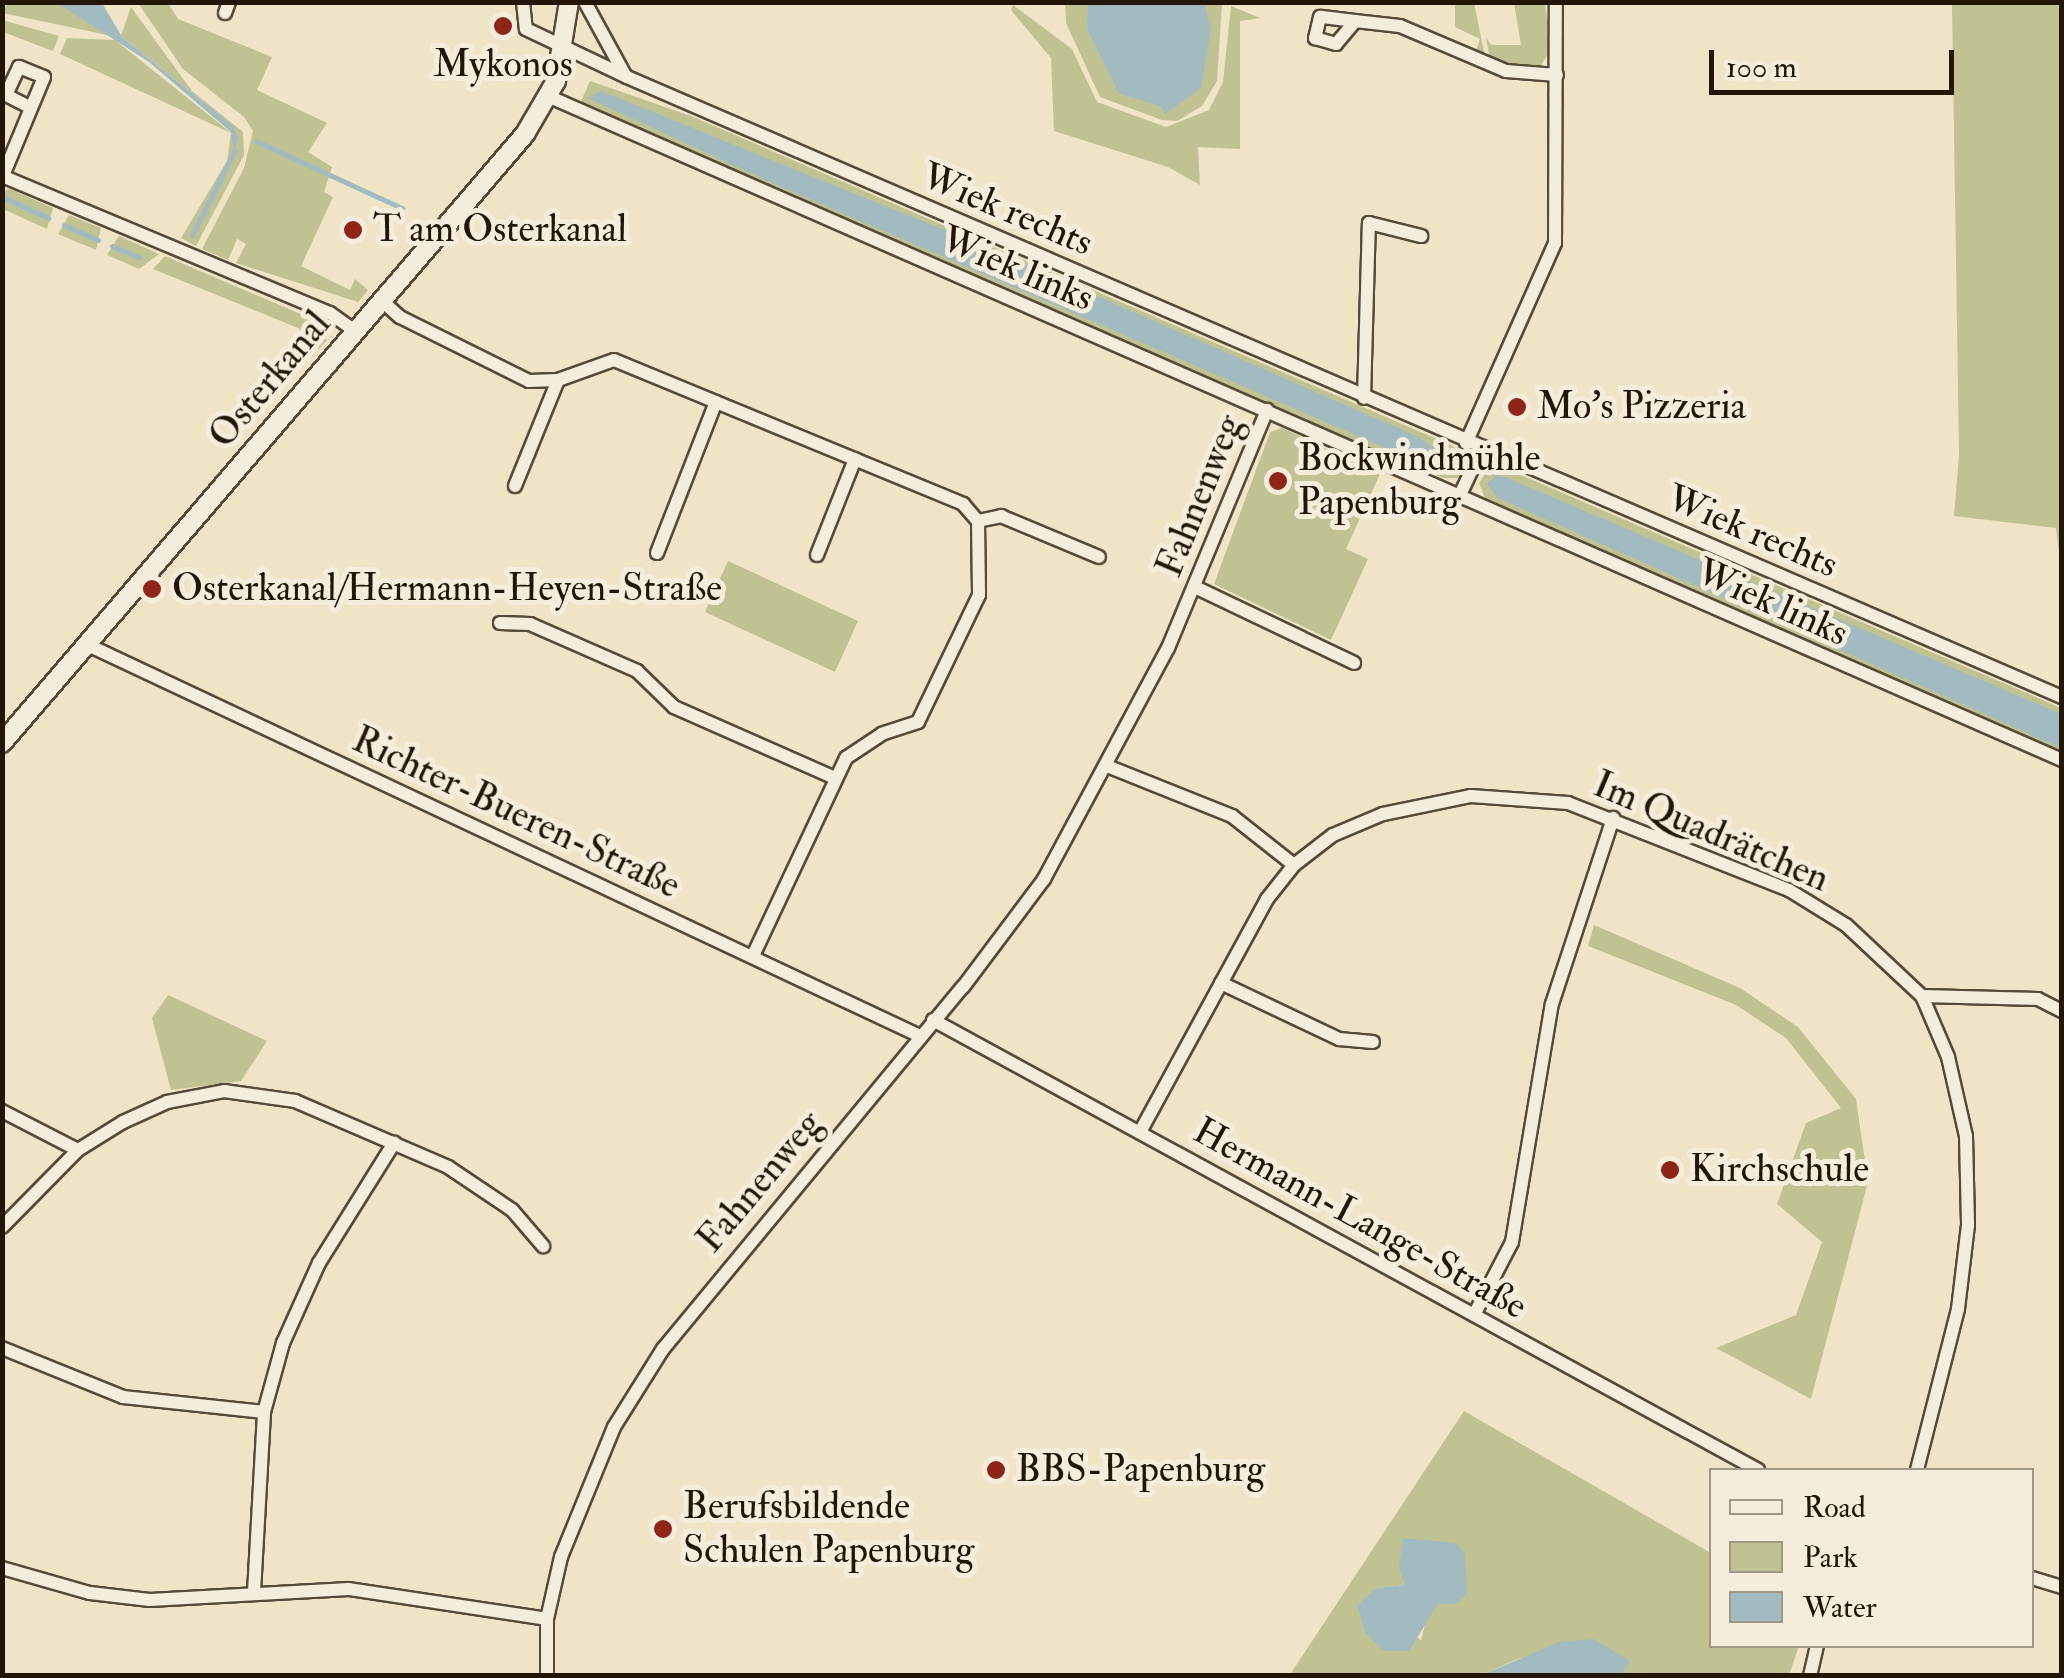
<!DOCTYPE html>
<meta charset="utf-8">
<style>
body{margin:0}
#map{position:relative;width:2064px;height:1678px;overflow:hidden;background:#f0e4c7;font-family:"IM FELL Double Pica",serif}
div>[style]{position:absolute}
.green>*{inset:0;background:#c0c291}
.water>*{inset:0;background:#a1bbc1}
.stream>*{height:5px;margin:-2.5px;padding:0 2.5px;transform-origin:2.5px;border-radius:2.5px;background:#a1bbc1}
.roads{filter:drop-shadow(2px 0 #554a38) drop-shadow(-2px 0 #554a38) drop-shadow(0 2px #554a38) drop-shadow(0 -2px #554a38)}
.street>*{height:12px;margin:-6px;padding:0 6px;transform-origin:6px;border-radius:6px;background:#f5eddb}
.secondary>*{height:18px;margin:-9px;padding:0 9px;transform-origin:9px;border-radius:9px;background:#f5eddb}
.dots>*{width:28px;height:28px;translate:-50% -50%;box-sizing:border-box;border:5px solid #f5eddb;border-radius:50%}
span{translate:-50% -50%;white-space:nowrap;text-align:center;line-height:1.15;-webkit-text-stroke:10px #f5eddb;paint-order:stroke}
.poi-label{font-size:38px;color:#211608}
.left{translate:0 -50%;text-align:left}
.street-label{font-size:38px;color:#211608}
.frame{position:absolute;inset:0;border:5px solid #211608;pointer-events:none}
.legend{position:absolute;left:1709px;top:1468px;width:325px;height:180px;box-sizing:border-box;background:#f5eddb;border:2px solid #a09787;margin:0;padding:12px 18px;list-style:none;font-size:30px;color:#211608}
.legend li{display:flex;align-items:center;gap:20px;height:50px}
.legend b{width:50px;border:2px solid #a09787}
.scale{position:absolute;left:1709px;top:50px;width:245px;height:45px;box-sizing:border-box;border:5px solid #211608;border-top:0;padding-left:12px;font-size:30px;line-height:35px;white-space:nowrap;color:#211608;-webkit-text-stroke:8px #f5eddb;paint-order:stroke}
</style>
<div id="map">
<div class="green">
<i style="clip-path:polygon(7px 3px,57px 3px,112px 36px,3px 13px)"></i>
<i style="clip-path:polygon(138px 3px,168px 3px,178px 19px,272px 57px,257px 90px,327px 123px,308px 152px,332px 167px,324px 192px,333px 197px,301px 266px,350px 290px,355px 279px,368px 290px,358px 302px,236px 263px,246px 244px,237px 239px,228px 260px,202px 249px,244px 168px,253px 131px,244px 117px,183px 69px)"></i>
<i style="clip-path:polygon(1065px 3px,1222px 3px,1217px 81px,1202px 106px,1177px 121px,1162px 120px,1100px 97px,1066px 23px)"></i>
<i style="clip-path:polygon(1455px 3px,1474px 3px,1485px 57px,1475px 53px,1480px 39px,1455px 27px)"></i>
<i style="clip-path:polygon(1514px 3px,1545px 3px,1551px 50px,1539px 68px,1490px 60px,1486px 37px,1491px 45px,1521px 45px)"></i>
<i style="clip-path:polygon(1952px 3px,2061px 3px,2061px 570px,2056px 528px,1954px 516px,1959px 455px)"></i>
<i style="clip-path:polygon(1013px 5px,1072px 49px,1097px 102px,1166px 127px,1209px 110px,1223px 82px,1231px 6px,1260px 18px,1240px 21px,1240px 149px,1198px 147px,1200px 185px,1168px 167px,1054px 131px,1051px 58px,1011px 10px)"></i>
<i style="clip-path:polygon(131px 7px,192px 91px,243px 132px,244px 155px,196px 246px,181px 238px,227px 161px,231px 133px,60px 54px,67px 38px,115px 40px,230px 132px,232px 125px,121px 36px)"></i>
<i style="clip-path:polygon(2px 20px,59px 36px,53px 51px,3px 32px)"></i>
<i style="clip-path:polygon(590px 81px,691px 116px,1453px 446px,1467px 460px,1460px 478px,1443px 478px,1267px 407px,578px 108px)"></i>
<i style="clip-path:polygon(10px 189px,53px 208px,47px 229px,3px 209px,3px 191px)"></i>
<i style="clip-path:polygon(69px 215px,101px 228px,96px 250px,58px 234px)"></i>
<i style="clip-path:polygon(119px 236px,159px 254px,139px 269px,107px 255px)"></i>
<i style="clip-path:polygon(165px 256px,310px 318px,327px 340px,318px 350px,298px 328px,153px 269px)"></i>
<i style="clip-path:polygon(1282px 428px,1380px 474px,1346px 549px,1368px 559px,1331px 640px,1214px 584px,1270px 432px)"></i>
<i style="clip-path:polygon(1489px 468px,1507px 469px,2061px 708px,2061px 755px,1487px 503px,1479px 483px)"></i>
<i style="clip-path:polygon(728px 561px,858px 621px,835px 672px,705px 612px)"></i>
<i style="clip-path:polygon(1594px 925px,1740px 988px,1798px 1027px,1856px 1099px,1868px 1182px,1811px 1399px,1716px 1348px,1796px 1315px,1822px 1242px,1777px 1204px,1806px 1123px,1841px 1108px,1786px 1038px,1736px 1005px,1588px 946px)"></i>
<i style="clip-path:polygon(168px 995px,267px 1041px,241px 1081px,171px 1090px,152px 1018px)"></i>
<i style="clip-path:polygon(evenodd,1464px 1411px,1711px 1553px,1712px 1646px,1799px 1646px,1789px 1675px,1622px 1675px,1630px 1660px,1520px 1658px,1482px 1675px,1289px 1676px,1464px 1411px,1465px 1553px,1455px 1604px,1438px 1604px,1427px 1616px,1421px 1641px,1377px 1588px,1405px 1585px,1465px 1553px)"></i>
</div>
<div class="water">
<i style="clip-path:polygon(57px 3px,102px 3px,122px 37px,232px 125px,238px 138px,234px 153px,231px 132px,149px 62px)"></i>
<i style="clip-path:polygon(1088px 3px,1204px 3px,1211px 29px,1201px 88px,1165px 114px,1161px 106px,1119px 94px,1087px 29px)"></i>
<i style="clip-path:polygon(601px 91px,969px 240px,1416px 436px,1459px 464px,1449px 471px,1432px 468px,761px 178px,588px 98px)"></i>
<i style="clip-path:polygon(1498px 474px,2061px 714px,2061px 748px,1498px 498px,1487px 484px)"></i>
<i style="clip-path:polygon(1403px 1538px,1456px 1543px,1465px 1553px,1467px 1595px,1456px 1604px,1438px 1604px,1409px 1651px,1383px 1651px,1365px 1632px,1357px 1605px,1377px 1588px,1405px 1585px,1399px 1567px)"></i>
<i style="clip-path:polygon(1594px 1639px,1630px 1661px,1622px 1675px,1482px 1675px,1559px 1642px)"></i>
</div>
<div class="stream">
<i style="left:256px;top:141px;width:161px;rotate:24.7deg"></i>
<i style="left:3px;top:197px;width:50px;rotate:25deg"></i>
<i style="left:64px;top:225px;width:37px;rotate:24deg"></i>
<i style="left:192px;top:235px;width:95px;rotate:-63.2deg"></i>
<i style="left:112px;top:246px;width:30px;rotate:23deg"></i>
</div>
<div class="roads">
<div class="street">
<i style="left:523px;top:2px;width:27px;rotate:84deg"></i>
<i style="left:526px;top:29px;width:112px;rotate:25.4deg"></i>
<i style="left:627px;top:77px;width:1563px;rotate:23.37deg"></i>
<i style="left:585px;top:2px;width:83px;rotate:61.3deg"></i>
<i style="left:225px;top:13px;width:12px;rotate:-70deg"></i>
<i style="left:1355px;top:21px;width:35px;rotate:-173deg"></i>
<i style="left:1320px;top:17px;width:22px;rotate:103deg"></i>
<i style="left:1315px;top:38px;width:22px;rotate:16deg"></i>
<i style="left:1336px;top:44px;width:30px;rotate:-50deg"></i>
<i style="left:1355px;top:21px;width:45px;rotate:6.3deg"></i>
<i style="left:1400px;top:26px;width:115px;rotate:23deg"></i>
<i style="left:1506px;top:71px;width:51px;rotate:4.5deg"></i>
<i style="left:550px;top:97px;width:1651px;rotate:23.68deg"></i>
<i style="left:2px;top:176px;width:355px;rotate:22.7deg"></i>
<i style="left:330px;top:313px;width:31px;rotate:36deg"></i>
<i style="left:2px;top:178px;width:109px;rotate:-67.4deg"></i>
<i style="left:44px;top:77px;width:27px;rotate:-158deg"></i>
<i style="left:19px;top:67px;width:31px;rotate:115deg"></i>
<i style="left:6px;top:95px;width:27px;rotate:27deg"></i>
<i style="left:381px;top:300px;width:25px;rotate:42deg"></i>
<i style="left:400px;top:317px;width:144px;rotate:26.4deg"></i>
<i style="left:529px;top:381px;width:29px;rotate:-2deg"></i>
<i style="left:558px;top:380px;width:59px;rotate:-19.7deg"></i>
<i style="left:614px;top:360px;width:378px;rotate:22.4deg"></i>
<i style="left:963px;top:504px;width:23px;rotate:49deg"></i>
<i style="left:978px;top:521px;width:74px;rotate:89.2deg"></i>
<i style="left:979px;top:595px;width:141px;rotate:115.7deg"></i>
<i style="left:918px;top:722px;width:38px;rotate:162deg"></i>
<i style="left:882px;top:734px;width:43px;rotate:146.3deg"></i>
<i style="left:846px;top:758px;width:219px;rotate:115.2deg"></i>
<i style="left:1364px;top:398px;width:175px;rotate:-88.4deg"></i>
<i style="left:1369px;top:223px;width:54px;rotate:14deg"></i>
<i style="left:1466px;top:443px;width:219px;rotate:-66deg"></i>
<i style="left:1555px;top:243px;width:241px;rotate:-89.8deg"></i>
<i style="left:515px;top:486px;width:114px;rotate:-67.9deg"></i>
<i style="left:1460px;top:495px;width:50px;rotate:-65deg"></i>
<i style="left:978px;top:521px;width:24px;rotate:-12deg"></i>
<i style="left:1001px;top:516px;width:106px;rotate:22.7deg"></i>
<i style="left:657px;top:553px;width:162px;rotate:-68.7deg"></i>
<i style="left:817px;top:555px;width:103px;rotate:-68.4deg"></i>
<i style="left:1197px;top:588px;width:174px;rotate:25.5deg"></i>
<i style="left:500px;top:623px;width:30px;rotate:2deg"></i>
<i style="left:530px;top:624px;width:117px;rotate:23.7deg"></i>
<i style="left:637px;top:671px;width:52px;rotate:44.2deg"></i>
<i style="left:674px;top:707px;width:176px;rotate:23.8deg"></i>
<i style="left:88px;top:645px;width:919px;rotate:25.17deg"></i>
<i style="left:1107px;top:766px;width:135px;rotate:21.8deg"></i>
<i style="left:1232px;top:816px;width:79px;rotate:38.3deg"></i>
<i style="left:1221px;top:983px;width:131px;rotate:25.4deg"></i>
<i style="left:1339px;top:1039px;width:34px;rotate:5deg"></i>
<i style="left:1922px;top:996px;width:116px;rotate:1.5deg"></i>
<i style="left:2038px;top:999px;width:27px;rotate:27deg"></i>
<i style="left:933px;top:1020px;width:940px;rotate:28.61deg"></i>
<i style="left:2px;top:1111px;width:85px;rotate:27.2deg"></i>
<i style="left:1140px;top:1132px;width:265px;rotate:-61.4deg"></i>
<i style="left:1267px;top:899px;width:43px;rotate:-51.5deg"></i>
<i style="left:1294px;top:865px;width:49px;rotate:-37.6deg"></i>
<i style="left:1333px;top:835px;width:54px;rotate:-22.8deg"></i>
<i style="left:1383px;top:814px;width:90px;rotate:-11.6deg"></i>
<i style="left:1471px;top:796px;width:97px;rotate:4.1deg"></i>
<i style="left:1568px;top:803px;width:238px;rotate:21.5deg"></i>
<i style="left:1789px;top:890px;width:67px;rotate:31.6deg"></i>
<i style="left:1846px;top:925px;width:104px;rotate:43.1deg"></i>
<i style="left:1922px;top:996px;width:66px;rotate:66.9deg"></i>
<i style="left:1948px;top:1057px;width:81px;rotate:77.2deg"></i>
<i style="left:1966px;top:1136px;width:89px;rotate:88.7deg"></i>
<i style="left:1968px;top:1225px;width:85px;rotate:96.8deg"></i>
<i style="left:1958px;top:1309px;width:166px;rotate:104.3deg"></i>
<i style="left:2px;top:1227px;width:108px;rotate:-45.4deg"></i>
<i style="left:78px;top:1150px;width:53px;rotate:-31.9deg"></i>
<i style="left:123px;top:1122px;width:48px;rotate:-24.4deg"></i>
<i style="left:167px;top:1102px;width:58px;rotate:-10.9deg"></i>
<i style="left:224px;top:1091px;width:72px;rotate:8deg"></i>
<i style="left:295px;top:1101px;width:167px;rotate:23.3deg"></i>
<i style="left:448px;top:1167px;width:77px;rotate:33.9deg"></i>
<i style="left:512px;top:1210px;width:48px;rotate:49.3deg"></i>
<i style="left:1474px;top:1315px;width:82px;rotate:-62.5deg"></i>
<i style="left:1512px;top:1242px;width:241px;rotate:-80.5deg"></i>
<i style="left:1552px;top:1004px;width:196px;rotate:-71.8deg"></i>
<i style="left:2px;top:1348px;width:131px;rotate:22deg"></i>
<i style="left:123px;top:1397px;width:142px;rotate:6.1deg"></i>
<i style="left:2px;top:1568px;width:91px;rotate:15.9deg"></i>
<i style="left:90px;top:1593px;width:60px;rotate:6.7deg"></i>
<i style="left:150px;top:1600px;width:199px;rotate:-3.2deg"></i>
<i style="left:349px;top:1589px;width:200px;rotate:8.6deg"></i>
<i style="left:2032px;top:1578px;width:31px;rotate:17deg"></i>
<i style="left:254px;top:1592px;width:180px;rotate:-86.8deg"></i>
<i style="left:264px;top:1412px;width:72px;rotate:-74.6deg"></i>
<i style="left:283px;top:1343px;width:88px;rotate:-65.8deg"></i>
<i style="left:319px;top:1263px;width:142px;rotate:-58deg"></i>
<i style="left:547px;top:1676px;width:57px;rotate:-90deg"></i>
<i style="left:547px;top:1619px;width:64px;rotate:-77.3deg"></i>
<i style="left:561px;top:1557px;width:140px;rotate:-67.8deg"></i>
<i style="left:614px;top:1427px;width:92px;rotate:-57.9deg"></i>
<i style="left:663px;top:1349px;width:470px;rotate:-50.4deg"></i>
<i style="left:963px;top:987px;width:135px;rotate:-53.1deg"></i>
<i style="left:1044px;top:879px;width:262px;rotate:-61.8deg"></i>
<i style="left:1168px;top:648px;width:258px;rotate:-67.4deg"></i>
<i style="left:1810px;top:1676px;width:31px;rotate:-77deg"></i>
</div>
<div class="secondary">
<i style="left:2px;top:743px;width:803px;rotate:-49.34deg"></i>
<i style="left:525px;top:134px;width:61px;rotate:-59.7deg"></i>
<i style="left:556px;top:81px;width:80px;rotate:-80.7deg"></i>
</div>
</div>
<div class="dots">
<i style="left:503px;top:26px;background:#8f2418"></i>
<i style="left:353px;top:230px;background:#8f2418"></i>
<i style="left:1517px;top:407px;background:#8f2418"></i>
<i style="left:1278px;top:481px;background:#8f2418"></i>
<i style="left:152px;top:589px;background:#8f2418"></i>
<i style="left:1670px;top:1170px;background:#8f2418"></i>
<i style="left:996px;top:1470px;background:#8f2418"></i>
<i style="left:663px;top:1529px;background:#8f2418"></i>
</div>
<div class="poi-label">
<span style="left:503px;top:65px">Mykonos</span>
<span class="left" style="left:373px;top:230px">T am Osterkanal</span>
<span class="left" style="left:1537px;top:407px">Mo's Pizzeria</span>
<span class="left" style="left:1298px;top:481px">Bockwindmühle<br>Papenburg</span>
<span class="left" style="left:172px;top:589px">Osterkanal/Hermann-Heyen-Straße</span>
<span class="left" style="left:1690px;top:1170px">Kirchschule</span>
<span class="left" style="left:1016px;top:1470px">BBS-Papenburg</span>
<span class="left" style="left:683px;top:1529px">Berufsbildende<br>Schulen Papenburg</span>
</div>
<div class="street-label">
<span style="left:1007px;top:210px;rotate:23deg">Wiek rechts</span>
<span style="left:1017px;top:269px;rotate:23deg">Wiek links</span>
<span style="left:270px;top:380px;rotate:-50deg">Osterkanal</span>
<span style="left:1200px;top:496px;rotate:-68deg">Fahnenweg</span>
<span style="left:1752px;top:532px;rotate:23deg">Wiek rechts</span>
<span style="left:1772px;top:603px;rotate:24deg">Wiek links</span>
<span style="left:516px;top:813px;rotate:25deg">Richter-Bueren-Straße</span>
<span style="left:1711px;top:832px;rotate:23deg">Im Quadrätchen</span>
<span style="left:760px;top:1182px;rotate:-50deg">Fahnenweg</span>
<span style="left:1360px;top:1219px;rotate:29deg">Hermann-Lange-Straße</span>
</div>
<div class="frame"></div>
<ul class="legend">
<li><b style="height:12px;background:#f5eddb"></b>Road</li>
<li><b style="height:28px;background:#c0c291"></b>Park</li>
<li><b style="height:28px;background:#a1bbc1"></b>Water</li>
</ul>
<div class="scale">100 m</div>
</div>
